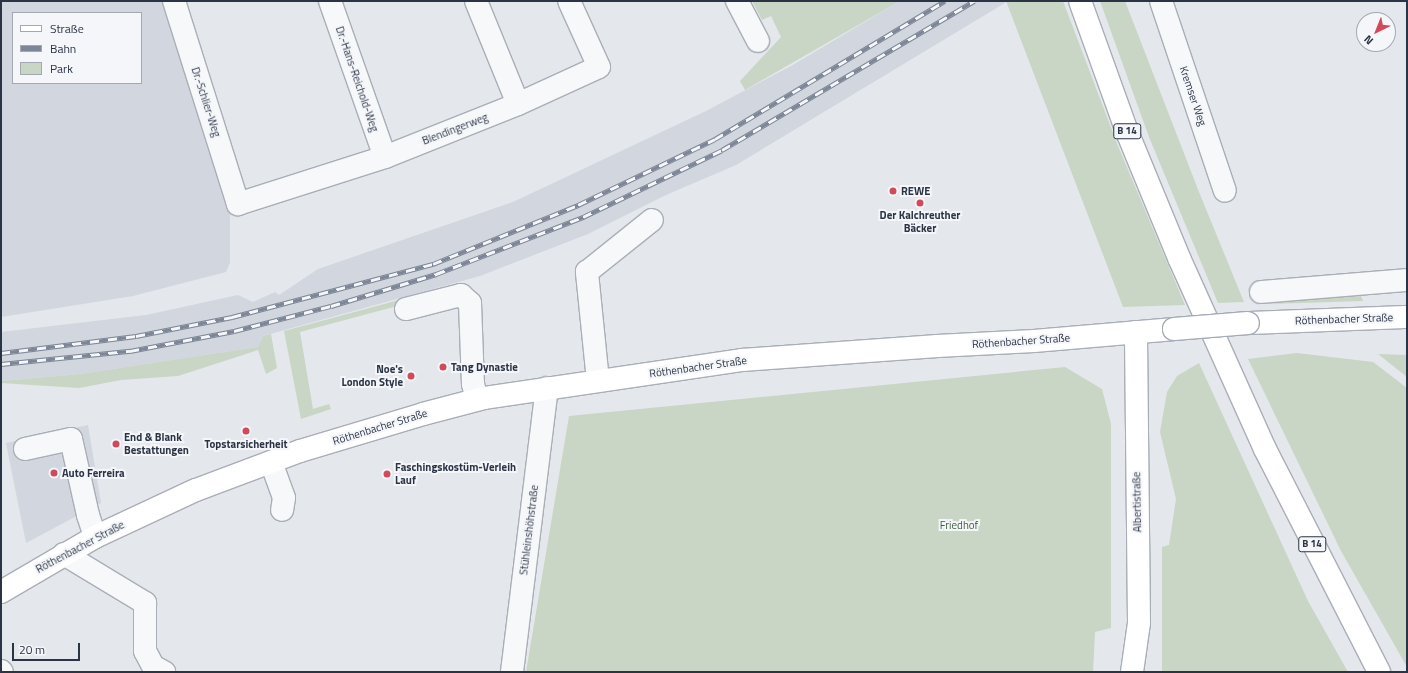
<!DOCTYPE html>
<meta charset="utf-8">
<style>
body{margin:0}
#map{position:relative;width:1408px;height:673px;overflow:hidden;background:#e4e7ec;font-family:"Titillium Web",sans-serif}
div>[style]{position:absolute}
.built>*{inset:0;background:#d2d6de}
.green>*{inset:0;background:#c9d6c5}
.roads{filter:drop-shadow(1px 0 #a9aeb7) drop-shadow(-1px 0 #a9aeb7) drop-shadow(0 1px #a9aeb7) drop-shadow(0 -1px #a9aeb7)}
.minor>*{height:22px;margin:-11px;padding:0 11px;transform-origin:11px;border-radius:11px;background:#f7f8fa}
.major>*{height:22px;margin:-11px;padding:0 11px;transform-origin:11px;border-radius:11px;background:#fff}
.rail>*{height:4.5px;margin-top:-2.25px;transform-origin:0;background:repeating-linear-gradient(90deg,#f4f6f9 0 9px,#7d8696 0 18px);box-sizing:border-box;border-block:1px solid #7d8696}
.bridges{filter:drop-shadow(1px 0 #a3abb8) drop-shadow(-1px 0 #a3abb8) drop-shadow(0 1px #a3abb8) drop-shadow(0 -1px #a3abb8)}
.major-bridge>*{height:22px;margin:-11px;padding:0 11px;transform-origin:11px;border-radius:11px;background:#fff}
.dots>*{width:11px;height:11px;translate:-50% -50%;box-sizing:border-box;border:2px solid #f4f6f9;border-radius:50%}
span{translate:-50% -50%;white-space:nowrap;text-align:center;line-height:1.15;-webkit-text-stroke:4px #f4f6f9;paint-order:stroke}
.shield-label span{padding:1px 3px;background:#f4f6f9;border:1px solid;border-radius:3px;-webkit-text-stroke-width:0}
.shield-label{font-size:10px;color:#2b3445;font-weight:700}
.street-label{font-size:11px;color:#2b3445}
.poi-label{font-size:11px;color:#2b3445;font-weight:700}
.left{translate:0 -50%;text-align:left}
.right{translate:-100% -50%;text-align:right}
.park-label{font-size:11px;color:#3f6138}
.frame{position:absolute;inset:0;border:2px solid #2b3445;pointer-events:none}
.legend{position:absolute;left:12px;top:12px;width:130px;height:72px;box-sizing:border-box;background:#f4f6f9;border:1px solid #a4a8b1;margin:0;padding:5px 7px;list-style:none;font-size:12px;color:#2b3445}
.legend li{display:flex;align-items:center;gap:8px;height:20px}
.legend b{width:20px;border:1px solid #a4a8b1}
.north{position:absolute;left:1356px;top:12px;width:40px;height:40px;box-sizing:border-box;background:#f4f6f9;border:1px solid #a4a8b1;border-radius:50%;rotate:223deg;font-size:11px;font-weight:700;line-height:16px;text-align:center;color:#2b3445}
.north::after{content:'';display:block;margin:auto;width:14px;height:18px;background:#d1495b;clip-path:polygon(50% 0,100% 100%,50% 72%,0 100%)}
.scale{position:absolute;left:12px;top:643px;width:68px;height:18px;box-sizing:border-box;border:2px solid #2b3445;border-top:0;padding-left:5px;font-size:12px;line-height:14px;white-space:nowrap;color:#2b3445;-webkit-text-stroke:3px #f4f6f9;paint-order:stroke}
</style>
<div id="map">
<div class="built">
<i style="clip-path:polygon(evenodd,1px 1px,162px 1px,230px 213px,230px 263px,226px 272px,133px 296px,1px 317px,1px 1px,13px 13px,141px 13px,141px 83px,13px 83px,13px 13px)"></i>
<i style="clip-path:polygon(900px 1px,1005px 1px,1005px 3px,736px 165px,666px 195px,588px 234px,480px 276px,263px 336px,258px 347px,80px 374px,1px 381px,1px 332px,146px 315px,238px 295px,253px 302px,275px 292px,279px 295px,318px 269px,513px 202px,706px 111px,791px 66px)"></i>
<i style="clip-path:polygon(88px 425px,101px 503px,26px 543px,6px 443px)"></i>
</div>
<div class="green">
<i style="clip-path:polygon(752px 1px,900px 1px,745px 90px,740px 81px,781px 37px,771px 16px,762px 20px)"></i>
<i style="clip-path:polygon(1006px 1px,1063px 1px,1118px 146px,1185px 305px,1123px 307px)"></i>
<i style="clip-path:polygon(1100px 1px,1125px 1px,1199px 192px,1244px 302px,1218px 303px,1149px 137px)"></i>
<i style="clip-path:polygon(1361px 296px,1363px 301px,1269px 304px,1269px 301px)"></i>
<i style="clip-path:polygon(399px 300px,401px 305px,300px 332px,313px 409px,329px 404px,331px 409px,301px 419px,284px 331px)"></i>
<i style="clip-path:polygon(271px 334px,277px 368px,266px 374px,258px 350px,178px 376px,121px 380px,79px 388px,1px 383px,1px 381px,80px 374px,258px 347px,263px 336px)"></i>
<i style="clip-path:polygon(1297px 353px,1373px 362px,1407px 388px,1407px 667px,1341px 551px,1248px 359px)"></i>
<i style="clip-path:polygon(1378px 354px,1407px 355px,1407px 377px)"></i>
<i style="clip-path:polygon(1199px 363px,1308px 601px,1348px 672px,1162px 672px,1162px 547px,1169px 545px,1176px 499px,1160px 432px,1167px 392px,1177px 376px)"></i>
<i style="clip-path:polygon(1065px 367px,1102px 389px,1111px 424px,1111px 628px,1095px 632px,1093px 672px,526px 672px,569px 416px)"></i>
</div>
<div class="roads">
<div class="minor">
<i style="left:174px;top:1px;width:213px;rotate:72.5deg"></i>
<i style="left:238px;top:204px;width:154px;rotate:-17.7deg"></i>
<i style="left:385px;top:157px;width:143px;rotate:-21.7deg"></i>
<i style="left:518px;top:104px;width:89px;rotate:-24.6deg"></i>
<i style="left:599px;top:67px;width:72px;rotate:-114.4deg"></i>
<i style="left:330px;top:1px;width:165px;rotate:70.6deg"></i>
<i style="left:476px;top:1px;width:111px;rotate:67.8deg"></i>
<i style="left:737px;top:1px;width:45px;rotate:62.3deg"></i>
<i style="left:1161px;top:1px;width:200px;rotate:71.4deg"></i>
<i style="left:1261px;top:292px;width:146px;rotate:-4.7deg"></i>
<i style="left:406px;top:309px;width:57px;rotate:-14.3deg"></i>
<i style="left:461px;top:295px;width:12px;rotate:42deg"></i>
<i style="left:470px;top:303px;width:81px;rotate:87.9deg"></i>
<i style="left:473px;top:384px;width:16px;rotate:76deg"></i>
<i style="left:598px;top:381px;width:110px;rotate:-95.8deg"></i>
<i style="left:587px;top:272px;width:83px;rotate:-38.7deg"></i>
<i style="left:25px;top:449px;width:47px;rotate:-12.3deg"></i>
<i style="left:71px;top:439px;width:78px;rotate:77.4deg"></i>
<i style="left:88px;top:515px;width:23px;rotate:72deg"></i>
<i style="left:271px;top:462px;width:38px;rotate:70deg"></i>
<i style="left:284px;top:498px;width:12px;rotate:99deg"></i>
<i style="left:64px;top:554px;width:95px;rotate:31.2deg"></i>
<i style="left:145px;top:603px;width:48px;rotate:90deg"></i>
<i style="left:145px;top:651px;width:17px;rotate:62deg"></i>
<i style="left:153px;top:666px;width:13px;rotate:29deg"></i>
<i style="left:1px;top:671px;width:1px;rotate:45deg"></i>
<i style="left:512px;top:672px;width:286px;rotate:-83deg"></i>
</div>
<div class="major">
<i style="left:1080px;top:1px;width:141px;rotate:70.2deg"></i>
<i style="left:1128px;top:134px;width:136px;rotate:67.6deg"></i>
<i style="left:1180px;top:260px;width:207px;rotate:65.8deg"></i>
<i style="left:1265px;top:449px;width:250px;rotate:62.9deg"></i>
<i style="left:1248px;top:323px;width:159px;rotate:-2.2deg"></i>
<i style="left:1px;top:592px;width:109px;rotate:-30.3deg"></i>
<i style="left:95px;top:537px;width:111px;rotate:-25deg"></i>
<i style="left:196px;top:490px;width:111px;rotate:-20.6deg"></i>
<i style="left:300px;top:451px;width:128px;rotate:-16.7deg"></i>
<i style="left:423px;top:414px;width:63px;rotate:-14.7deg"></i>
<i style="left:484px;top:398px;width:261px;rotate:-8.4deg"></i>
<i style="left:742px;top:360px;width:196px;rotate:-4.1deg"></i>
<i style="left:937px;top:346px;width:97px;rotate:-3deg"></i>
<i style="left:1034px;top:341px;width:141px;rotate:-4.9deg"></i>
<i style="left:1132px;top:672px;width:49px;rotate:-81.9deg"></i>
<i style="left:1139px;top:623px;width:291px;rotate:-90.6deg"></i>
</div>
</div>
<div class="rail">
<i style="left:1px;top:353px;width:136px;rotate:-7.2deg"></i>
<i style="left:136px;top:336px;width:98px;rotate:-11.2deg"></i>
<i style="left:232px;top:317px;width:208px;rotate:-14.8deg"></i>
<i style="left:433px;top:264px;width:157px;rotate:-22.1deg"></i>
<i style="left:578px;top:205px;width:152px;rotate:-25.7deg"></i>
<i style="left:715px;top:139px;width:268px;rotate:-31deg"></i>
<i style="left:1px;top:364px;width:130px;rotate:-5.8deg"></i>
<i style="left:130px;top:351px;width:106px;rotate:-10.9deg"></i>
<i style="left:234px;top:331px;width:100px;rotate:-14.5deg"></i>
<i style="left:331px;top:306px;width:110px;rotate:-16.9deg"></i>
<i style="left:436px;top:274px;width:158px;rotate:-21.2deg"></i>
<i style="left:583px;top:217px;width:154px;rotate:-25.7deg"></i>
<i style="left:722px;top:150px;width:293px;rotate:-30.6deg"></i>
</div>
<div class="bridges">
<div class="major-bridge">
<i style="left:1174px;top:329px;width:74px;rotate:-4.6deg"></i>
</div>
</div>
<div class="dots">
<i style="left:893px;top:191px;background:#d1495b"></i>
<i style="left:920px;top:203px;background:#d1495b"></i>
<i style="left:443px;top:367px;background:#d1495b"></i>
<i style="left:411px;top:376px;background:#d1495b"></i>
<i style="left:246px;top:431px;background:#d1495b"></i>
<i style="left:116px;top:444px;background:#d1495b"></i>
<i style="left:54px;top:473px;background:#d1495b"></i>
<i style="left:387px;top:474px;background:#d1495b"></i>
</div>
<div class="shield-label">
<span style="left:1127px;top:131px">B 14</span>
<span style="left:1312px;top:544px">B 14</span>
</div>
<div class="street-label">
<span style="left:357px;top:79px;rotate:71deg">Dr.-Hans-Reichold-Weg</span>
<span style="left:1193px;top:96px;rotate:71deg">Kremser Weg</span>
<span style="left:206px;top:102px;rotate:72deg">Dr.-Schlier-Weg</span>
<span style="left:455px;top:129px;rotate:-21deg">Blendingerweg</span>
<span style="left:1344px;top:319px;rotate:-2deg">Röthenbacher Straße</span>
<span style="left:1021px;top:341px;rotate:-4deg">Röthenbacher Straße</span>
<span style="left:698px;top:367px;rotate:-8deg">Röthenbacher Straße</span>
<span style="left:380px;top:427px;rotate:-17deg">Röthenbacher Straße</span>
<span style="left:1137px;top:502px;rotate:-91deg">Albertistraße</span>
<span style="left:529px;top:530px;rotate:-83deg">Stühleinshöhstraße</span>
<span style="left:80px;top:547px;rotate:-28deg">Röthenbacher Straße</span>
</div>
<div class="poi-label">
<span class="left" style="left:901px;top:191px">REWE</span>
<span style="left:920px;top:222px">Der Kalchreuther<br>Bäcker</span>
<span class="left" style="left:451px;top:367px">Tang Dynastie</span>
<span class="right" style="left:403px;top:376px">Noe's<br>London Style</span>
<span class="left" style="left:124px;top:444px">End &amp; Blank<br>Bestattungen</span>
<span style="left:246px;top:444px">Topstarsicherheit</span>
<span class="left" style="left:395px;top:474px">Faschingskostüm-Verleih<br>Lauf</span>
<span class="left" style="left:62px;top:473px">Auto Ferreira</span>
</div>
<div class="park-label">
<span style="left:959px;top:525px">Friedhof</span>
</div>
<div class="frame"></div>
<ul class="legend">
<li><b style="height:5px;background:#fff"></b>Straße</li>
<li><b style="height:5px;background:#7d8696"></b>Bahn</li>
<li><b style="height:11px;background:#c9d6c5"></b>Park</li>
</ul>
<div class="north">N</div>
<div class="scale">20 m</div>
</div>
